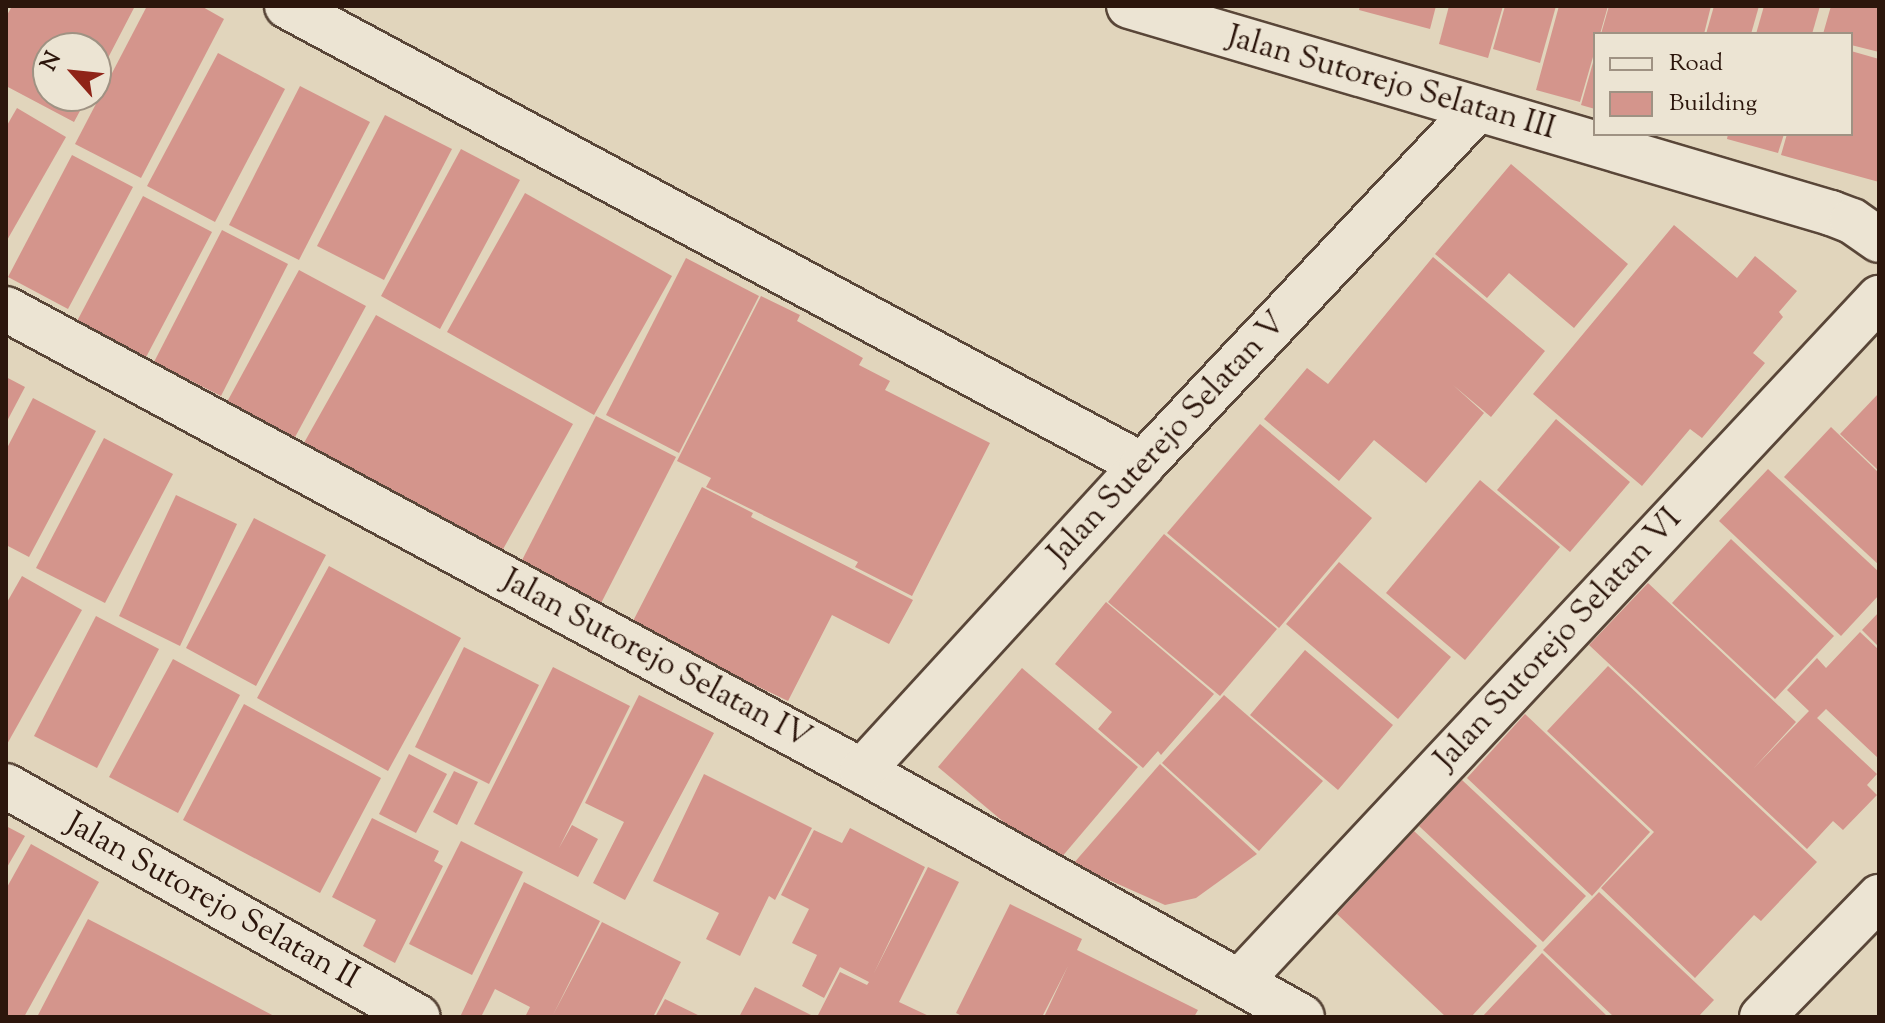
<!DOCTYPE html>
<style>
body{margin:0}
#map{position:relative;width:1885px;height:1023px;overflow:hidden;background:#e1d5bc;font-family:"Sorts Mill Goudy",serif}
div>[style]{position:absolute}
.building>*{inset:0;background:#d4958c}
.roads{filter:drop-shadow(2px 0 #594638) drop-shadow(-2px 0 #594638) drop-shadow(0 2px #594638) drop-shadow(0 -2px #594638)}
.street>*{height:44px;margin:-22px;padding:0 22px;transform-origin:22px;border-radius:22px;background:#ece4d3}
span{translate:-50% -50%;white-space:nowrap;text-align:center;line-height:1.15;-webkit-text-stroke:6px #ece4d3;paint-order:stroke}
.street-label{font-size:32px;color:#2c160c}
.frame{position:absolute;inset:0;border:8px solid #2c160c;pointer-events:none}
.legend{position:absolute;left:1593px;top:32px;width:260px;height:104px;box-sizing:border-box;background:#ece4d3;border:2px solid #9f9283;margin:0;padding:10px 14px;list-style:none;font-size:24px;color:#2c160c}
.legend li{display:flex;align-items:center;gap:16px;height:40px}
.legend b{width:40px;border:2px solid #9f9283}
.north{position:absolute;left:32px;top:32px;width:80px;height:80px;box-sizing:border-box;background:#ece4d3;border:2px solid #9f9283;border-radius:50%;rotate:297deg;font-size:22px;font-weight:700;line-height:32px;text-align:center;color:#2c160c}
.north::after{content:'';display:block;margin:auto;width:28px;height:36px;background:#8f2418;clip-path:polygon(50% 0,100% 100%,50% 72%,0 100%)}
</style>
<div id="map">
<div class="building">
<i style="clip-path:polygon(12px 6px,135px 6px,96px 81px,96px 48px,48px 48px,48px 96px,88px 96px,74px 122px,6px 86px,6px 17px)"></i>
<i style="clip-path:polygon(147px 6px,201px 6px,224px 19px,141px 178px,75px 144px)"></i>
<i style="clip-path:polygon(1360px 6px,1436px 6px,1430px 29px,1359px 10px)"></i>
<i style="clip-path:polygon(1449px 6px,1503px 6px,1488px 58px,1439px 44px)"></i>
<i style="clip-path:polygon(1505px 6px,1556px 6px,1540px 63px,1493px 49px)"></i>
<i style="clip-path:polygon(1559px 6px,1608px 6px,1600px 34px,1595px 34px,1595px 50px,1580px 102px,1536px 90px)"></i>
<i style="clip-path:polygon(1609px 6px,1711px 6px,1704px 34px,1601px 34px)"></i>
<i style="clip-path:polygon(1714px 6px,1759px 6px,1751px 34px,1706px 34px)"></i>
<i style="clip-path:polygon(1764px 6px,1820px 6px,1812px 34px,1756px 34px)"></i>
<i style="clip-path:polygon(1831px 6px,1879px 6px,1879px 52px,1851px 45px,1851px 34px,1823px 34px)"></i>
<i style="clip-path:polygon(1851px 51px,1879px 59px,1879px 182px,1781px 155px,1787px 134px,1851px 134px)"></i>
<i style="clip-path:polygon(218px 53px,285px 89px,215px 222px,147px 186px)"></i>
<i style="clip-path:polygon(1594px 59px,1595px 59px,1595px 109px,1581px 105px)"></i>
<i style="clip-path:polygon(300px 86px,370px 122px,299px 260px,229px 225px)"></i>
<i style="clip-path:polygon(17px 108px,66px 137px,6px 242px,6px 127px)"></i>
<i style="clip-path:polygon(385px 115px,452px 149px,384px 280px,317px 246px)"></i>
<i style="clip-path:polygon(1728px 134px,1784px 134px,1778px 153px,1727px 139px)"></i>
<i style="clip-path:polygon(461px 149px,520px 180px,440px 329px,381px 296px)"></i>
<i style="clip-path:polygon(72px 155px,133px 187px,68px 309px,8px 277px)"></i>
<i style="clip-path:polygon(1511px 164px,1628px 264px,1574px 328px,1509px 273px,1487px 298px,1435px 254px)"></i>
<i style="clip-path:polygon(525px 193px,672px 276px,594px 415px,447px 332px)"></i>
<i style="clip-path:polygon(143px 196px,212px 232px,144px 361px,75px 325px)"></i>
<i style="clip-path:polygon(1674px 225px,1737px 278px,1755px 256px,1797px 291px,1779px 312px,1783px 317px,1753px 353px,1765px 363px,1702px 438px,1690px 429px,1642px 486px,1533px 394px)"></i>
<i style="clip-path:polygon(222px 230px,288px 264px,221px 396px,154px 362px)"></i>
<i style="clip-path:polygon(1433px 257px,1545px 351px,1491px 417px,1453px 385px,1484px 413px,1426px 483px,1374px 440px,1339px 481px,1264px 419px,1307px 368px,1328px 384px)"></i>
<i style="clip-path:polygon(686px 258px,759px 296px,679px 453px,606px 415px)"></i>
<i style="clip-path:polygon(299px 270px,366px 306px,294px 439px,227px 402px)"></i>
<i style="clip-path:polygon(761px 296px,800px 315px,797px 321px,863px 358px,859px 365px,890px 381px,885px 390px,990px 443px,912px 596px,855px 567px,858px 562px,706px 487px,711px 478px,677px 461px)"></i>
<i style="clip-path:polygon(376px 315px,573px 424px,497px 560px,300px 450px)"></i>
<i style="clip-path:polygon(6px 377px,25px 387px,6px 423px)"></i>
<i style="clip-path:polygon(1879px 393px,1879px 471px,1840px 434px)"></i>
<i style="clip-path:polygon(33px 398px,96px 431px,29px 557px,6px 545px,6px 450px)"></i>
<i style="clip-path:polygon(596px 416px,676px 457px,597px 611px,517px 570px)"></i>
<i style="clip-path:polygon(1556px 419px,1630px 482px,1570px 552px,1497px 490px)"></i>
<i style="clip-path:polygon(1260px 424px,1372px 518px,1279px 628px,1167px 533px)"></i>
<i style="clip-path:polygon(1831px 427px,1879px 473px,1879px 565px,1784px 477px)"></i>
<i style="clip-path:polygon(104px 438px,173px 474px,105px 603px,36px 568px)"></i>
<i style="clip-path:polygon(1768px 469px,1879px 572px,1879px 595px,1841px 636px,1719px 521px)"></i>
<i style="clip-path:polygon(1480px 480px,1560px 547px,1465px 660px,1386px 593px)"></i>
<i style="clip-path:polygon(702px 487px,753px 513px,751px 517px,913px 600px,889px 644px,832px 615px,788px 701px,631px 625px)"></i>
<i style="clip-path:polygon(176px 495px,237px 524px,180px 646px,119px 616px)"></i>
<i style="clip-path:polygon(254px 518px,326px 555px,256px 686px,186px 648px)"></i>
<i style="clip-path:polygon(1164px 534px,1277px 629px,1220px 696px,1108px 602px)"></i>
<i style="clip-path:polygon(1731px 539px,1834px 636px,1775px 699px,1672px 603px)"></i>
<i style="clip-path:polygon(1339px 562px,1451px 657px,1398px 719px,1286px 624px)"></i>
<i style="clip-path:polygon(329px 566px,461px 638px,388px 771px,257px 698px)"></i>
<i style="clip-path:polygon(22px 576px,82px 610px,6px 746px,6px 604px)"></i>
<i style="clip-path:polygon(1648px 583px,1796px 722px,1753px 769px,1809px 711px,1787px 690px,1817px 658px,1826px 668px,1860px 632px,1879px 650px,1879px 759px,1826px 709px,1817px 718px,1877px 774px,1867px 785px,1877px 795px,1843px 830px,1833px 821px,1807px 849px,1589px 645px)"></i>
<i style="clip-path:polygon(1106px 602px,1214px 694px,1161px 755px,1158px 751px,1143px 768px,1098px 729px,1112px 712px,1055px 664px)"></i>
<i style="clip-path:polygon(1879px 612px,1879px 647px,1862px 630px)"></i>
<i style="clip-path:polygon(96px 616px,159px 649px,97px 768px,34px 736px)"></i>
<i style="clip-path:polygon(464px 647px,539px 685px,489px 784px,415px 747px)"></i>
<i style="clip-path:polygon(1305px 650px,1393px 725px,1338px 790px,1250px 715px)"></i>
<i style="clip-path:polygon(173px 659px,240px 695px,178px 813px,109px 777px)"></i>
<i style="clip-path:polygon(1608px 666px,1817px 862px,1761px 921px,1754px 915px,1695px 978px,1601px 888px,1654px 832px,1547px 731px)"></i>
<i style="clip-path:polygon(553px 667px,630px 706px,559px 848px,572px 825px,598px 839px,578px 877px,474px 824px)"></i>
<i style="clip-path:polygon(1022px 668px,1138px 767px,1055px 865px,938px 767px)"></i>
<i style="clip-path:polygon(639px 695px,714px 733px,625px 900px,593px 883px,624px 822px,585px 803px)"></i>
<i style="clip-path:polygon(1224px 695px,1323px 781px,1259px 851px,1162px 763px)"></i>
<i style="clip-path:polygon(244px 704px,381px 778px,320px 893px,183px 820px)"></i>
<i style="clip-path:polygon(1525px 714px,1650px 832px,1592px 896px,1467px 778px)"></i>
<i style="clip-path:polygon(409px 754px,447px 774px,416px 833px,379px 814px)"></i>
<i style="clip-path:polygon(1160px 764px,1257px 854px,1196px 898px,1165px 905px,1073px 864px)"></i>
<i style="clip-path:polygon(454px 771px,478px 782px,457px 825px,433px 812px)"></i>
<i style="clip-path:polygon(704px 774px,812px 828px,775px 900px,769px 896px,740px 956px,706px 939px,719px 913px,653px 881px)"></i>
<i style="clip-path:polygon(1462px 780px,1586px 896px,1543px 942px,1419px 826px)"></i>
<i style="clip-path:polygon(372px 818px,439px 851px,434px 861px,443px 866px,395px 963px,363px 946px,376px 920px,332px 897px)"></i>
<i style="clip-path:polygon(6px 826px,25px 836px,6px 869px)"></i>
<i style="clip-path:polygon(850px 828px,925px 867px,874px 973px,928px 867px,959px 882px,899px 1002px,931px 1017px,817px 1017px,840px 972px,867px 985px,869px 982px,840px 967px,824px 998px,802px 986px,817px 955px,792px 943px,809px 909px,781px 895px,814px 830px,842px 843px)"></i>
<i style="clip-path:polygon(1414px 831px,1537px 946px,1471px 1017px,1446px 1017px,1337px 914px)"></i>
<i style="clip-path:polygon(461px 841px,523px 872px,472px 975px,409px 944px)"></i>
<i style="clip-path:polygon(31px 844px,99px 882px,24px 1017px,11px 1017px,6px 1014px,6px 889px)"></i>
<i style="clip-path:polygon(524px 882px,600px 921px,553px 1015px,602px 922px,681px 962px,653px 1017px,525px 1017px,530px 1007px,495px 989px,481px 1017px,460px 1017px)"></i>
<i style="clip-path:polygon(1599px 892px,1714px 1000px,1698px 1017px,1614px 1017px,1543px 950px)"></i>
<i style="clip-path:polygon(1010px 904px,1082px 939px,1077px 950px,1198px 1010px,1194px 1017px,1044px 1017px,1068px 966px,1042px 1017px,964px 1017px,956px 1013px)"></i>
<i style="clip-path:polygon(88px 919px,160px 956px,276px 1017px,37px 1017px)"></i>
<i style="clip-path:polygon(1542px 953px,1608px 1017px,1482px 1017px)"></i>
<i style="clip-path:polygon(755px 987px,815px 1017px,739px 1017px)"></i>
<i style="clip-path:polygon(665px 999px,702px 1017px,655px 1017px)"></i>
</div>
<div class="roads">
<div class="street">
<i style="left:287px;top:6px;width:970px;rotate:28.23deg"></i>
<i style="left:1129px;top:6px;width:732px;rotate:16.43deg"></i>
<i style="left:1831px;top:213px;width:22px;rotate:21deg"></i>
<i style="left:1852px;top:221px;width:33px;rotate:35deg"></i>
<i style="left:6px;top:309px;width:973px;rotate:28.36deg"></i>
<i style="left:862px;top:771px;width:504px;rotate:29.21deg"></i>
<i style="left:862px;top:771px;width:415px;rotate:-47.5deg"></i>
<i style="left:1142px;top:465px;width:488px;rotate:-46.7deg"></i>
<i style="left:6px;top:786px;width:472px;rotate:29.3deg"></i>
<i style="left:1239px;top:982px;width:937px;rotate:-46.9deg"></i>
<i style="left:1762px;top:1017px;width:168px;rotate:-45.7deg"></i>
</div>
</div>
<div class="street-label">
<span style="left:1391px;top:84px;rotate:16deg">Jalan Sutorejo Selatan III</span>
<span style="left:1168px;top:439px;rotate:-47deg">Jalan Suterejo Selatan V</span>
<span style="left:1559px;top:640px;rotate:-47deg">Jalan Sutorejo Selatan VI</span>
<span style="left:656px;top:660px;rotate:28deg">Jalan Sutorejo Selatan IV</span>
<span style="left:212px;top:902px;rotate:29deg">Jalan Sutorejo Selatan II</span>
</div>
<div class="frame"></div>
<ul class="legend">
<li><b style="height:10px;background:#ece4d3"></b>Road</li>
<li><b style="height:22px;background:#d4958c"></b>Building</li>
</ul>
<div class="north">N</div>
</div>
